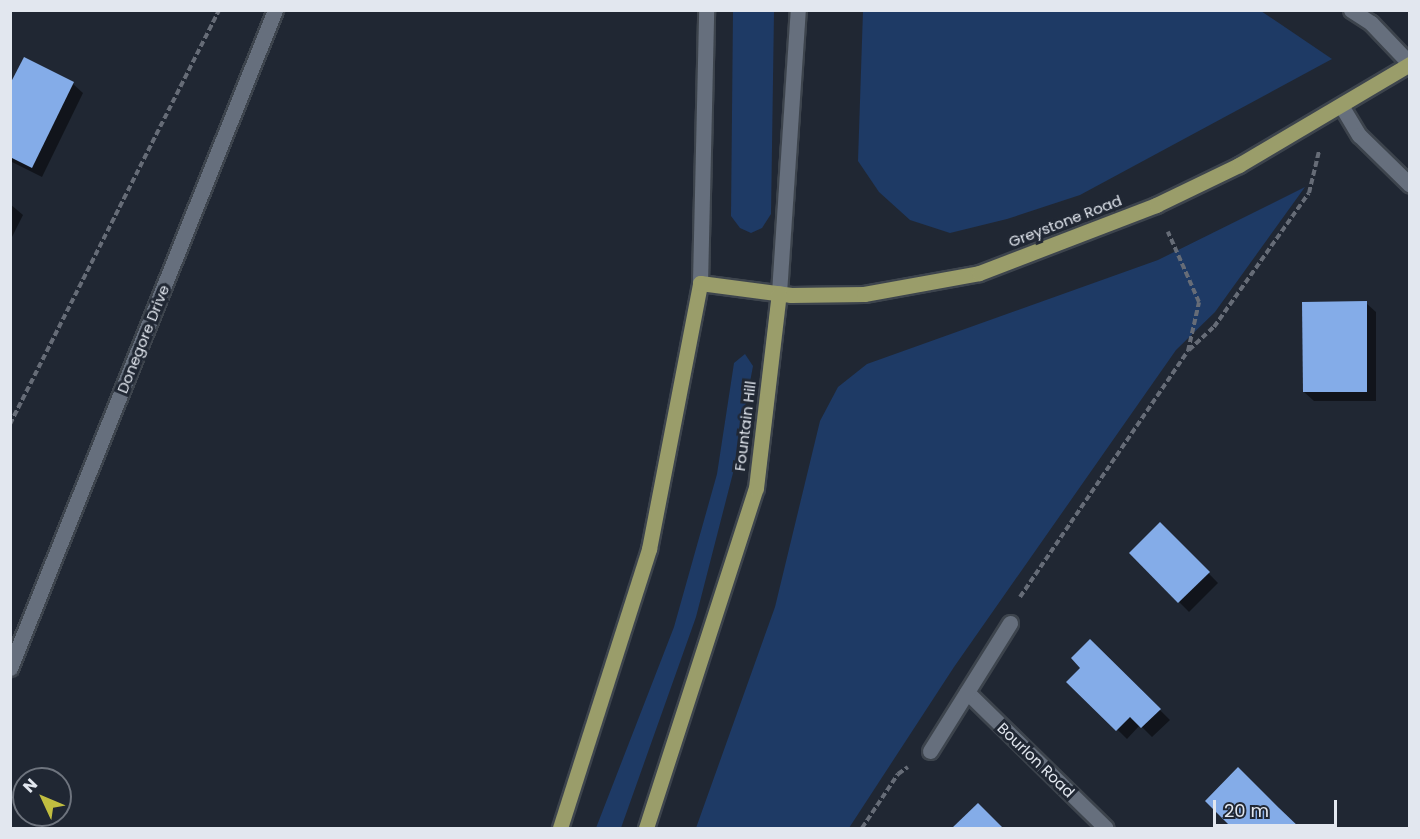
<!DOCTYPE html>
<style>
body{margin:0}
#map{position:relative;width:1420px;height:839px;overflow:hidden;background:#202733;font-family:Poppins,sans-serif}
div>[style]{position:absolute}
.green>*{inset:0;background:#1e3a65}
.shadow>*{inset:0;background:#0007}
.building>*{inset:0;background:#84ace8}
.path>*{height:4px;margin-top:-2px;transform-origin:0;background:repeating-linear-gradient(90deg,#666c77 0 6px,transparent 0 9px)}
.roads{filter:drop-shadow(2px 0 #3d444d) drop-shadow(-2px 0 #3d444d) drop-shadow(0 2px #3d444d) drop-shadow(0 -2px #3d444d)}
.minor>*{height:15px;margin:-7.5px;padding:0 7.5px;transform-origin:7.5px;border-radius:7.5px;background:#666f7d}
.major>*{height:15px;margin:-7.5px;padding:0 7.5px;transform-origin:7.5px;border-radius:7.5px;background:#9a9d6a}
span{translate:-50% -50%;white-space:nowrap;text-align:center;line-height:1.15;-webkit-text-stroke:6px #202733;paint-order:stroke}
.street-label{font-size:15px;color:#e2e7ef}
.frame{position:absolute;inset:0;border:12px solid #e2e7ef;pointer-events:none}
.north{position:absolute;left:12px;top:767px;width:60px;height:60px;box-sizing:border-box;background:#202733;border:2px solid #6e747e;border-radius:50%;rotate:314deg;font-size:16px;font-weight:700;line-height:24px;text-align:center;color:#e2e7ef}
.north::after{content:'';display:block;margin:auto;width:21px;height:27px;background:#c1be40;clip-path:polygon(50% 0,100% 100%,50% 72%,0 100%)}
.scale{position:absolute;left:1213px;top:800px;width:124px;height:27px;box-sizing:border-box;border:3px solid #e2e7ef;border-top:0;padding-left:8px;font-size:18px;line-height:21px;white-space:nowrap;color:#e2e7ef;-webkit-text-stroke:4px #202733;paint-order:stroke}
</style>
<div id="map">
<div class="green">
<i style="clip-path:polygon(733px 11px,774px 11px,771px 214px,762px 228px,751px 233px,740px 228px,731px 216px)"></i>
<i style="clip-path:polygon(863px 11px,1261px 11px,1332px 59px,1080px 195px,1007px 219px,950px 233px,910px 220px,879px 192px,858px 161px)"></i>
<i style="clip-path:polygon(1305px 187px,1215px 312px,1176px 350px,954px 667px,849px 828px,696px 828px,775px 607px,820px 421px,838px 387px,867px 364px,1158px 260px)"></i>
<i style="clip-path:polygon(745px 354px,753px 366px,733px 473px,696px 617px,621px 828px,596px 828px,674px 627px,717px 474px,734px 363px)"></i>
</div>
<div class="shadow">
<i style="clip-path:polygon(73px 84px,83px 93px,42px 177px,10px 161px,10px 87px)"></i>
<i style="clip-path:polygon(10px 204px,23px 215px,10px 241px)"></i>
<i style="clip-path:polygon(1366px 303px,1376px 312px,1376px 401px,1314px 401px,1304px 392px)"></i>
<i style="clip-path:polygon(1160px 524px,1218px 583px,1189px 612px,1131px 553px)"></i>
<i style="clip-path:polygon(1090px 641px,1170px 720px,1152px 737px,1140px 725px,1127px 739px,1069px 682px,1082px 668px)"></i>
<i style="clip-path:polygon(1238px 769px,1298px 828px,1234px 828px,1207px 801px)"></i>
<i style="clip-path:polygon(978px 805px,1001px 828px,954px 828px)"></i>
</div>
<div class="building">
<i style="clip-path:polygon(24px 57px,74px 82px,32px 168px,10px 157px,10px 84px)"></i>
<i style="clip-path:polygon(1367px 301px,1367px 392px,1303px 392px,1302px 302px)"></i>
<i style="clip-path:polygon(1160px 522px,1210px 572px,1178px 603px,1129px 553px)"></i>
<i style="clip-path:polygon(1090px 639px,1161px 709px,1141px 728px,1130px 717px,1116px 731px,1066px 682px,1080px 668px,1071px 658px)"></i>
<i style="clip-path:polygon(1238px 767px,1279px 808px,1300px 828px,1232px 828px,1205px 801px)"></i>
<i style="clip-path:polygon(978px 803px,1003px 828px,952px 828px)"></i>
</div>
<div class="path">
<i style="left:1189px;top:350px;width:34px;rotate:-43deg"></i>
<i style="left:1214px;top:327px;width:164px;rotate:-54.7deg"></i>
<i style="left:1309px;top:193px;width:43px;rotate:-76.6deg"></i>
<i style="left:10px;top:424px;width:464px;rotate:-63.2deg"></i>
<i style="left:1020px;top:597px;width:298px;rotate:-55.7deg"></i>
<i style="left:1188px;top:351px;width:50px;rotate:-77.3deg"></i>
<i style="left:1199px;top:302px;width:77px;rotate:-113.9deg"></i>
<i style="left:862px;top:828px;width:65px;rotate:-56.3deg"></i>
<i style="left:898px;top:774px;width:12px;rotate:-35deg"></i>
</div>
<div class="roads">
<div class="minor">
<i style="left:1351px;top:10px;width:24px;rotate:33deg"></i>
<i style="left:1371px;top:23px;width:57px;rotate:46.4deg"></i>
<i style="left:1342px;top:107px;width:33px;rotate:59deg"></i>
<i style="left:1359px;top:135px;width:71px;rotate:44.4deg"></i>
<i style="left:700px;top:283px;width:273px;rotate:-88.7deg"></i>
<i style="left:779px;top:293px;width:284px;rotate:-86.2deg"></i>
<i style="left:10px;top:668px;width:709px;rotate:-68.06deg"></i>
<i style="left:967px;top:692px;width:194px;rotate:44.4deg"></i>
<i style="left:930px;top:751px;width:151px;rotate:-58deg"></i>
</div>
<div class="major">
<i style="left:560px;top:828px;width:293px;rotate:-72.3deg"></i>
<i style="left:649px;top:549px;width:271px;rotate:-79.1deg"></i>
<i style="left:700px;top:283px;width:92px;rotate:7.5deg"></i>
<i style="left:791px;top:295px;width:73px;rotate:-0.8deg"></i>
<i style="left:864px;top:294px;width:117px;rotate:-10.3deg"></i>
<i style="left:979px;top:273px;width:190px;rotate:-21deg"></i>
<i style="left:1156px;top:205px;width:92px;rotate:-25.7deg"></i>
<i style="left:1239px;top:165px;width:199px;rotate:-30.6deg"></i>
<i style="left:646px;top:828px;width:357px;rotate:-72.1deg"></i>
<i style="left:756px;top:488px;width:196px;rotate:-83.3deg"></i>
</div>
</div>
<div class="street-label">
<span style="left:1065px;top:221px;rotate:-21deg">Greystone Road</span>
<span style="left:143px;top:339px;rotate:-68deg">Donegore Drive</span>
<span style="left:745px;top:426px;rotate:-83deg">Fountain Hill</span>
<span style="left:1036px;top:760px;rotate:44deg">Bourlon Road</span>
</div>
<div class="frame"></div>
<div class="north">N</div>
<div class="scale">20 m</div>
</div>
